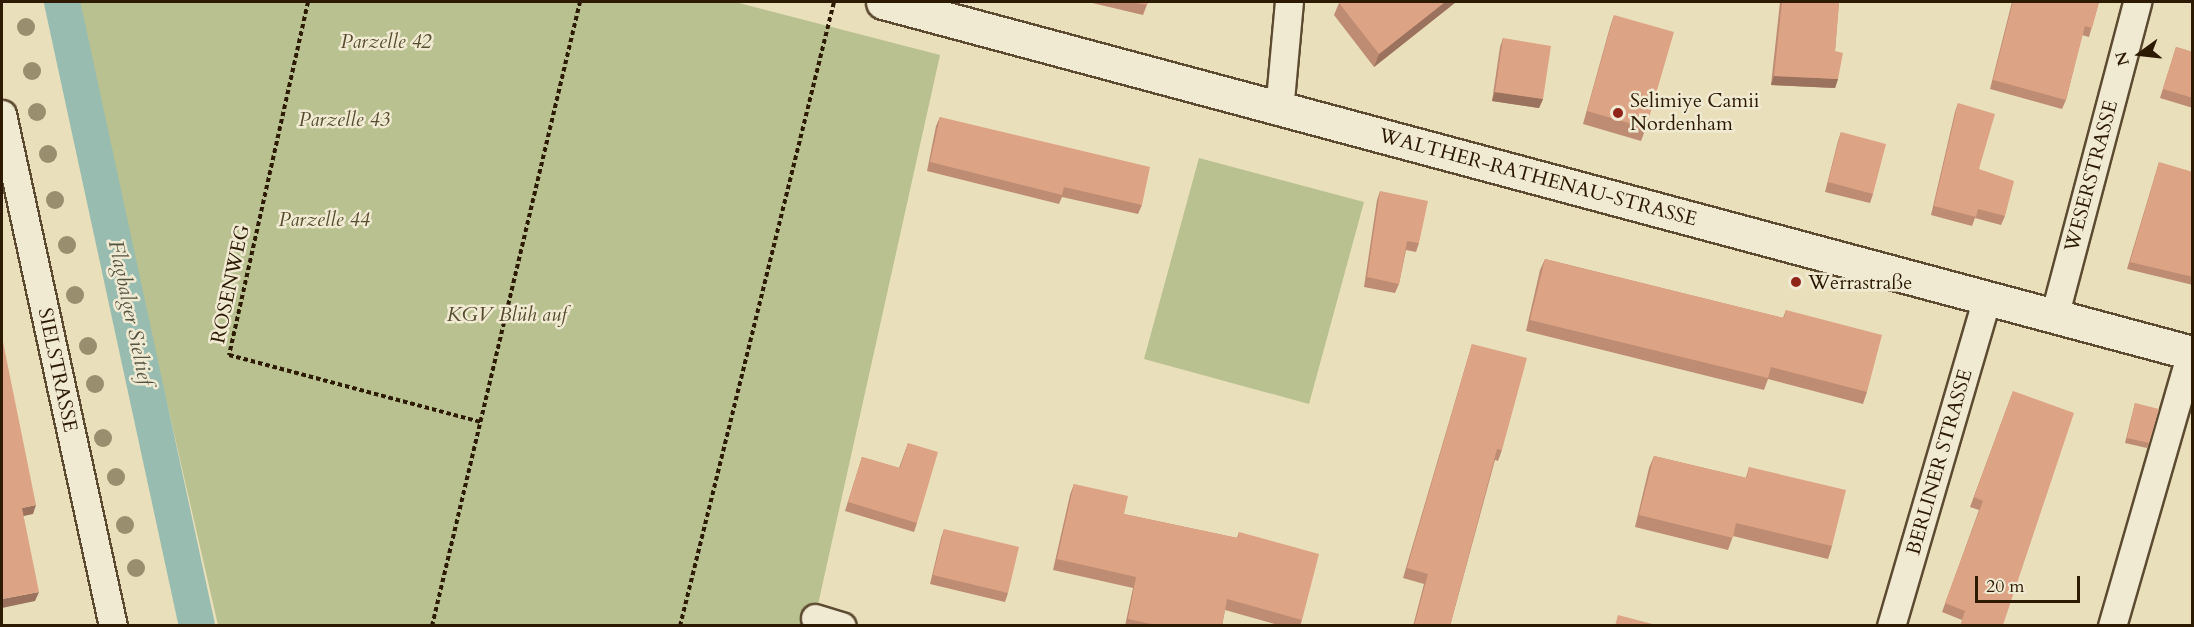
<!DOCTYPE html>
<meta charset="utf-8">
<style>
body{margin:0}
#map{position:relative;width:2194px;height:627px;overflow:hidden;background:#eadfbb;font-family:Cardo,serif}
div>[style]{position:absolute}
.green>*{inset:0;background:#b8c18f}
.canal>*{height:36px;margin:-18px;padding:0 18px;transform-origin:18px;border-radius:18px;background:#98bdb0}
.path>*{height:4px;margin-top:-2px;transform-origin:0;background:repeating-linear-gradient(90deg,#2d1a03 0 4.5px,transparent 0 7.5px)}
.roads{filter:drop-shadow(2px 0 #5c4b31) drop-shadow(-2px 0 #5c4b31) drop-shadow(0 2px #5c4b31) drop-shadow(0 -2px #5c4b31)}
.street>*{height:27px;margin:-13.5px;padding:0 13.5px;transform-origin:13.5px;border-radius:13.5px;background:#f1ead3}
.secondary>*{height:33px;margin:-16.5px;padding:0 16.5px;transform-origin:16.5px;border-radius:16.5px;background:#f1ead3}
.trees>*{width:18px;height:18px;margin:-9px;border-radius:50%;background:#998e6d}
.wall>*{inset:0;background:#be8c72}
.shaded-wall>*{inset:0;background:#9b725d}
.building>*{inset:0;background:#dda385}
.dots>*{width:16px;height:16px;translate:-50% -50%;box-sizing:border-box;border:3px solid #f1ead3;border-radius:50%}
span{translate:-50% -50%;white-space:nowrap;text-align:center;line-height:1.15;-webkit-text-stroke:5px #f1ead3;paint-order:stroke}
.park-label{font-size:20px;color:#574c2d;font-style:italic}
.poi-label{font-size:20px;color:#2d1a03}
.left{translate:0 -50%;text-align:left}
.street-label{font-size:20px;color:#2d1a03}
.water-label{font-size:21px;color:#525340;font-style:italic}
.frame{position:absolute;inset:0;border:3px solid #2d1a03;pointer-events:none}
.north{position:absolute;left:2110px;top:24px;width:60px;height:60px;-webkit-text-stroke:4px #f1ead3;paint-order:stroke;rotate:255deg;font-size:16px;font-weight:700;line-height:24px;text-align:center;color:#2d1a03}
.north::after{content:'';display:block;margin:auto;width:21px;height:27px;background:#2d1a03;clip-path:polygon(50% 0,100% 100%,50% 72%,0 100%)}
.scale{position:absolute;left:1975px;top:576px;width:105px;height:27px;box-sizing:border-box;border:3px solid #2d1a03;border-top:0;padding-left:8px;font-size:18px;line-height:21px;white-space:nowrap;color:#2d1a03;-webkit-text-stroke:4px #f1ead3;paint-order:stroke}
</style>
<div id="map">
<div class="green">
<i style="clip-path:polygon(75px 2px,735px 2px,940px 55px,815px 618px,838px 625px,218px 625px)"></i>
<i style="clip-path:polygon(1199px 158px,1364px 202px,1309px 404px,1144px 359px)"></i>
</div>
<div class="canal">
<i style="left:62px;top:2px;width:638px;rotate:77.79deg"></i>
</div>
<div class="path">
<i style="left:308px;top:2px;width:362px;rotate:102.6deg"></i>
<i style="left:229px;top:355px;width:260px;rotate:14.9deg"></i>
<i style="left:432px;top:626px;width:641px;rotate:-76.66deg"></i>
<i style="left:680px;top:626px;width:643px;rotate:-76.14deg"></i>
</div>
<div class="roads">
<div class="street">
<i style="left:1279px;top:111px;width:109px;rotate:-84.8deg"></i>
<i style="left:2px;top:114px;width:524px;rotate:77.77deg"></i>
<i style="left:2054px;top:317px;width:326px;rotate:-75.2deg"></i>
<i style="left:815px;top:618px;width:28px;rotate:17deg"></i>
<i style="left:1891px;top:626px;width:342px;rotate:-73.7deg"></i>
<i style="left:2112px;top:626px;width:285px;rotate:-73.9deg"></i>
</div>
<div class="secondary">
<i style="left:883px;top:2px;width:1355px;rotate:15.01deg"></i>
</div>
</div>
<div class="trees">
<i style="left:26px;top:27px"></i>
<i style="left:32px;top:71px"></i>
<i style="left:37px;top:112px"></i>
<i style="left:48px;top:154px"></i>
<i style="left:55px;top:200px"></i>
<i style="left:67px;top:245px"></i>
<i style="left:75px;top:295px"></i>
<i style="left:88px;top:346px"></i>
<i style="left:95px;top:384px"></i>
<i style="left:103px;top:438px"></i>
<i style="left:116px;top:477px"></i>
<i style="left:125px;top:525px"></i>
<i style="left:136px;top:568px"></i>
</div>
<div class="wall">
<i style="clip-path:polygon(1088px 2px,1148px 2px,1143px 15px)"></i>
<i style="clip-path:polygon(1340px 2px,1456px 2px,1374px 67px,1334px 15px,1339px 3px)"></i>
<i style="clip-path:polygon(1780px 2px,1839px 2px,1835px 51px,1838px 79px,1835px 88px,1771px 85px)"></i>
<i style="clip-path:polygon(2012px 2px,2099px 2px,2089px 37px,2082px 35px,2066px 100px,2062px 109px,1990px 89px)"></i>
<i style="clip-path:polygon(1614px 15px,1646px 128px,1641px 141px,1583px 124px,1610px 27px)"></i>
<i style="clip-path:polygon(1503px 38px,1543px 99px,1539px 108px,1492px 101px,1500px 47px)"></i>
<i style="clip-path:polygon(2176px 47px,2193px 52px,2193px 108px,2160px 98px)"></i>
<i style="clip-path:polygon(1958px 103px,1979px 169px,2005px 216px,2001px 225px,1975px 218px,1972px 226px,1931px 215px,1955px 112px)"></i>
<i style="clip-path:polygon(940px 117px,1142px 205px,1138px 214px,1062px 197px,1059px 204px,927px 171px,936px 126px)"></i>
<i style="clip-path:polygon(1841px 132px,1873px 194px,1870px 203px,1825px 192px,1838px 141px)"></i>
<i style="clip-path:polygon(2159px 162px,2193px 237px,2193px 285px,2127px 269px)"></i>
<i style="clip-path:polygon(1380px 191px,1419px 243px,1416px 252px,1406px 250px,1399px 284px,1395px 293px,1364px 287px,1377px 200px)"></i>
<i style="clip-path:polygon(1545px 259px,1783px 318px,1786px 310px,1867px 392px,1863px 404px,1768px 379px,1764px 390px,1526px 331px,1540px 270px)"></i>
<i style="clip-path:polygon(1472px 344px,1502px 450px,1498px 461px,1495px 460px,1450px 626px,1413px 626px,1424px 584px,1403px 578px)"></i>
<i style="clip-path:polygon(2013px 391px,2003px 625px,1962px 620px,1942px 612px,1979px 510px,1970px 507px)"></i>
<i style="clip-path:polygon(2135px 403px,2149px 443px,2147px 448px,2125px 443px)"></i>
<i style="clip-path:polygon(908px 443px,917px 523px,914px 532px,845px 511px,862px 457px,899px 468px)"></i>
<i style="clip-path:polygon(1654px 456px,1746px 478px,1749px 467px,1832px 546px,1828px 559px,1733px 536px,1728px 550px,1635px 527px,1649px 468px)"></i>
<i style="clip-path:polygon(1074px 484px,1124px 514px,1237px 538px,1239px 532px,1302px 620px,1300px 626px,1282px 626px,1225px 610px,1222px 626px,1125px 626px,1133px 588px,1053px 570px,1070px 495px)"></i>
<i style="clip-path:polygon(944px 529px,1008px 593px,1005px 602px,930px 584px,941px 538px)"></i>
</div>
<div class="shaded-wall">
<i style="clip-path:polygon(1445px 2px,1456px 2px,1374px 67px,1379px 54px)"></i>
<i style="clip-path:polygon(1774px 76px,1838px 79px,1835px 88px,1771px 85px)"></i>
<i style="clip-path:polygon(1495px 92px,1543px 99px,1539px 108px,1492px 101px)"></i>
<i style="clip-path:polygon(36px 505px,33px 514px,19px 517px,22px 508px)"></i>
<i style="clip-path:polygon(39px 592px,35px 601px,2px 608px,2px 599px)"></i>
</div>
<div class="building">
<i style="clip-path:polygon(1130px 2px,1148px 2px,1147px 5px)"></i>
<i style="clip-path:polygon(1340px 2px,1445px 2px,1379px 54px,1339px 3px)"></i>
<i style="clip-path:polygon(1782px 2px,1839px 2px,1835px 51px,1843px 53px,1838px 79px,1774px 76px)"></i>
<i style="clip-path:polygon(2013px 2px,2099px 2px,2092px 28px,2085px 26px,2066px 100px,1993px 80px)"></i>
<i style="clip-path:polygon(1614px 15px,1674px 32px,1646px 128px,1587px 111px)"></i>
<i style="clip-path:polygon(1503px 38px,1551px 46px,1543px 99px,1495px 92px)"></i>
<i style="clip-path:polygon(2176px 47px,2193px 52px,2193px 98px,2163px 89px)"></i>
<i style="clip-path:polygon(1958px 103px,1995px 114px,1979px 169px,2014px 181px,2005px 216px,1978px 209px,1976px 217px,1934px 206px)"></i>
<i style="clip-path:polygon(940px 117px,1150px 167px,1142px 205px,1064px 187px,1062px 195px,930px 162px)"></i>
<i style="clip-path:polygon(1841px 132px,1886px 144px,1873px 194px,1828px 182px)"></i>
<i style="clip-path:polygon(2159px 162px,2193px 172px,2193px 277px,2130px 262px)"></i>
<i style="clip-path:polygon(1380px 191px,1428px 201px,1419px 243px,1407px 241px,1399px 284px,1367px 277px)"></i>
<i style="clip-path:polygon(1545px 259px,1784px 318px,1786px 310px,1882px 335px,1867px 392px,1771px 367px,1768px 378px,1530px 320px)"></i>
<i style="clip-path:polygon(2px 337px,36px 505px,22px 508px,39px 592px,2px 599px)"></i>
<i style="clip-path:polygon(1472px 344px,1527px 358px,1502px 450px,1497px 449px,1450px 626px,1414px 626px,1428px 574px,1407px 568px)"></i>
<i style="clip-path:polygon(2013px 391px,2074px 413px,2003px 625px,2006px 626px,1960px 626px,1965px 611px,1945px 603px,1983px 501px,1974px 497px)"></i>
<i style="clip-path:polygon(2135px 403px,2159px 409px,2149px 443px,2127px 438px)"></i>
<i style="clip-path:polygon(908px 443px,938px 452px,917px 523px,848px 502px,862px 457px,900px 468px)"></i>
<i style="clip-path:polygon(1654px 456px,1747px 478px,1749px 467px,1846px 490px,1832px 546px,1736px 523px,1733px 538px,1639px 515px)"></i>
<i style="clip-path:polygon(1074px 484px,1128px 496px,1124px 514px,1238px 538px,1239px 532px,1319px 554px,1302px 620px,1227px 599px,1222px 626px,1161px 626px,1128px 619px,1136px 577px,1057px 559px)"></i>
<i style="clip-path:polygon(944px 529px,1019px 547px,1008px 593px,933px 575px)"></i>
<i style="clip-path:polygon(1618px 615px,1660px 626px,1615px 626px)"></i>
</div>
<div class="dots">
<i style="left:1618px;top:113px;background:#8f2418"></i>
<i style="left:1796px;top:282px;background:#8f2418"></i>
</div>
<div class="park-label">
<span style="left:386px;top:41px">Parzelle 42</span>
<span style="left:344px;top:119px">Parzelle 43</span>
<span style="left:324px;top:219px">Parzelle 44</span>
<span style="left:507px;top:314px">KGV Blüh auf</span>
</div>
<div class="poi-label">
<span class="left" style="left:1630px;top:112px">Selimiye Camii<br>Nordenham</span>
<span class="left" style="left:1808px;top:282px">Werrastraße</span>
</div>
<div class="street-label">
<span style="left:2091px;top:176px;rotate:-75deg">WESERSTRASSE</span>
<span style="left:1538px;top:177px;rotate:15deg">WALTHER-RATHENAU-STRASSE</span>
<span style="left:230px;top:284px;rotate:-78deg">ROSENWEG</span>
<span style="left:58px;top:370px;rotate:78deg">SIELSTRASSE</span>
<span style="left:1939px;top:462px;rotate:-74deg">BERLINER STRASSE</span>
</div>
<div class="water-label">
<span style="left:130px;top:313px;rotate:78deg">Flagbalger Sieltief</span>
</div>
<div class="frame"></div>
<div class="north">N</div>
<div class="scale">20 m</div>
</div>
